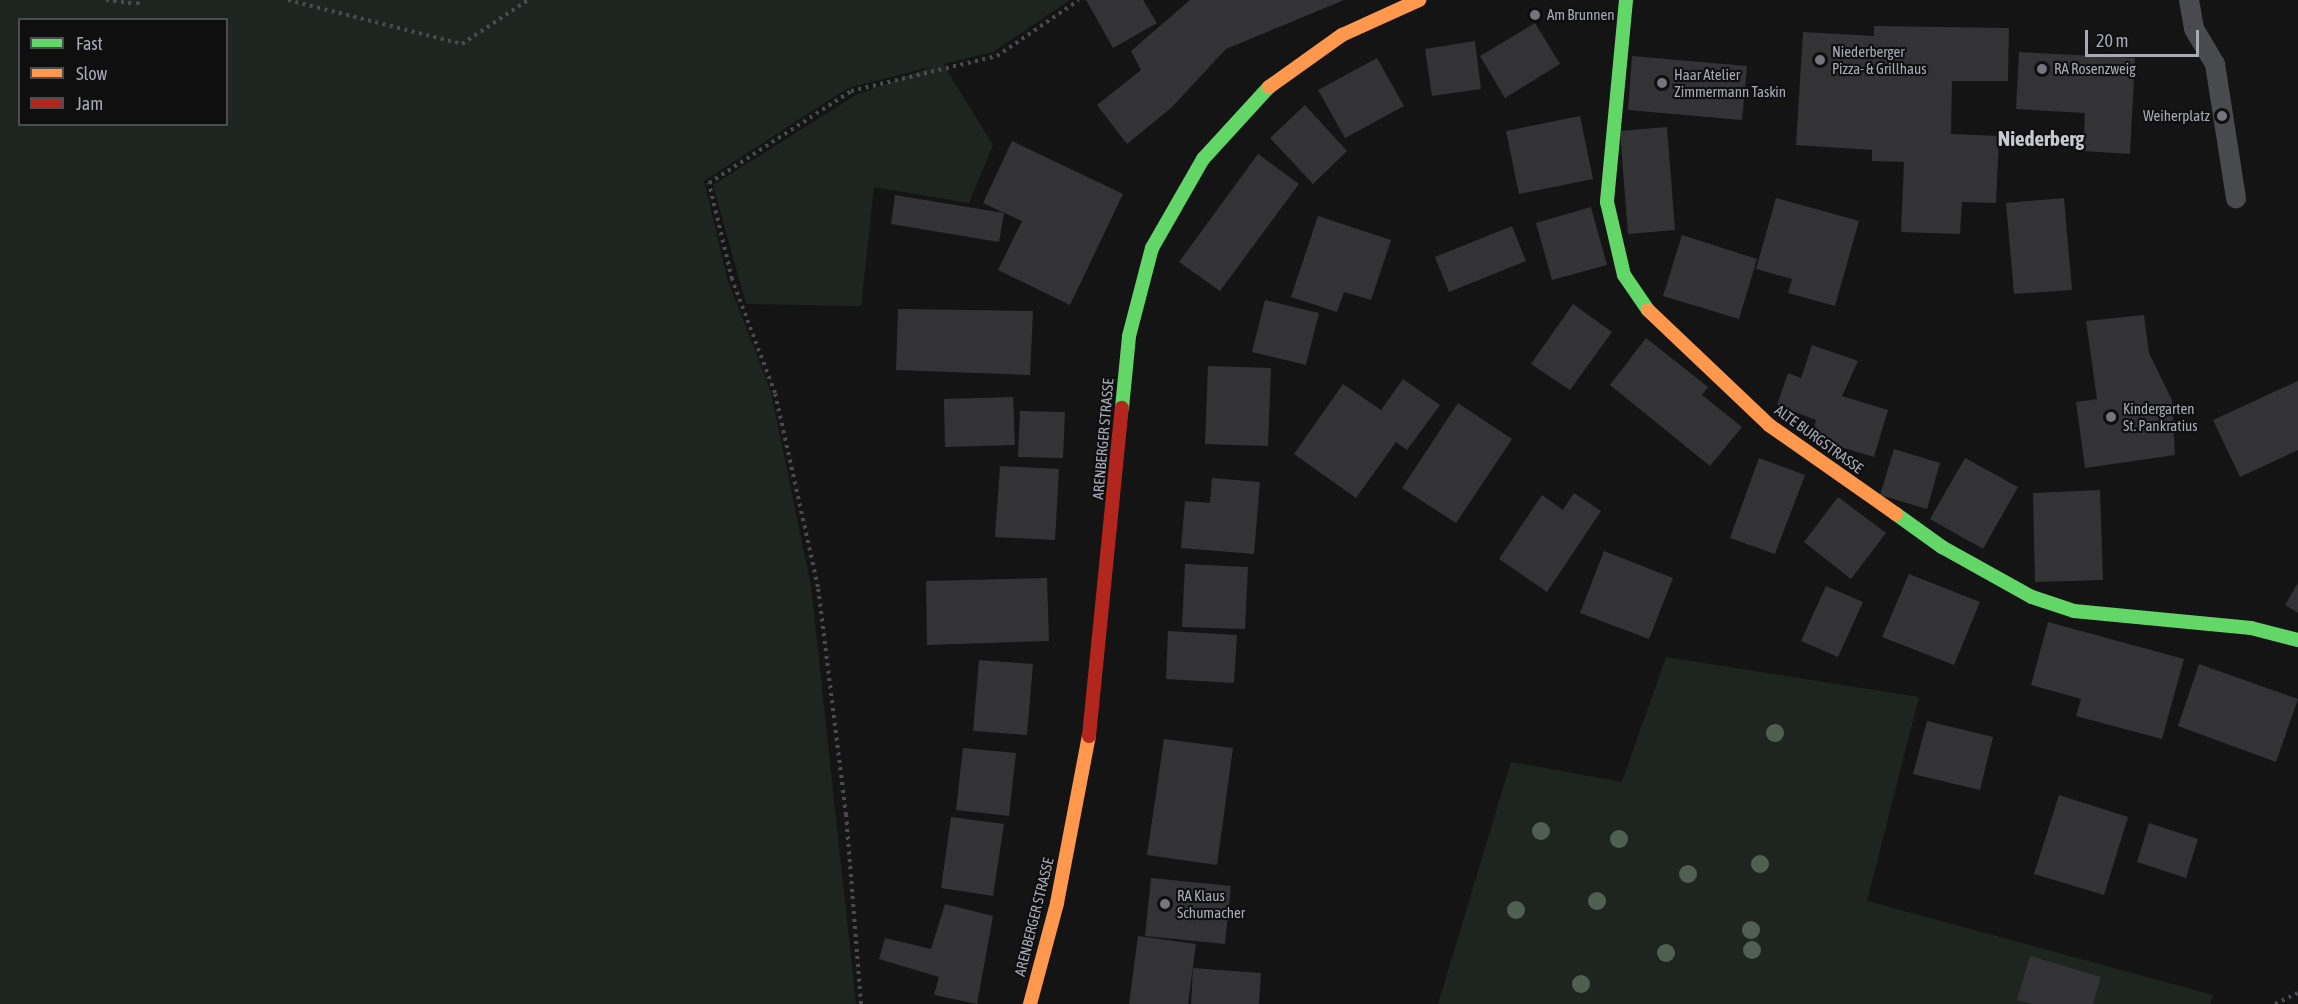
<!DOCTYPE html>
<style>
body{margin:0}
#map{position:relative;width:2298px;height:1004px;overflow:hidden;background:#141415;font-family:"Asap Condensed",sans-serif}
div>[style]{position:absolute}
.green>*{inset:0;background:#1e2520}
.building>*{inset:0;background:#333336}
.path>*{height:4px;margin-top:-2px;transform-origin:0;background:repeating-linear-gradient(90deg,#4a4b4f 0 3px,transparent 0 7.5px)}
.lane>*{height:20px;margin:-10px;padding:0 10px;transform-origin:10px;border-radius:10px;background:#494a4d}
.fast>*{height:14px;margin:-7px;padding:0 7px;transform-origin:7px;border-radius:7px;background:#63d668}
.slow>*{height:14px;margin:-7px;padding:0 7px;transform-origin:7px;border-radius:7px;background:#ff974d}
.jam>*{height:14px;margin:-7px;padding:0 7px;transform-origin:7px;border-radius:7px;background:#b3261e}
.trees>*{width:18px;height:18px;margin:-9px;border-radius:50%;background:#4f6053}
.dots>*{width:16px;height:16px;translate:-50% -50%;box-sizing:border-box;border:3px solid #0f0f10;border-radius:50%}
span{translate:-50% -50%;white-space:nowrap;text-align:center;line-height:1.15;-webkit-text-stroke:4.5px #0f0f10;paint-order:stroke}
.poi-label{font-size:15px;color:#a7a9b5}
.left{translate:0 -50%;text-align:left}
.right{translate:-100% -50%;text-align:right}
.street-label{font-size:15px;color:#a7a9b5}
.district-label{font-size:21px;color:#c7c9d1;font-weight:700}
.legend{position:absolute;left:18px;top:18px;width:210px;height:108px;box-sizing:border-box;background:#0f0f10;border:2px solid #4c4d52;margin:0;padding:8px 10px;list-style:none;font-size:18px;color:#a7a9b5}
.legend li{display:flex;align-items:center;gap:12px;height:30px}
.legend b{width:30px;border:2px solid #4c4d52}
.scale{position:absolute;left:2085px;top:30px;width:114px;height:27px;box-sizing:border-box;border:3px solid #a7a9b5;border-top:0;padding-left:8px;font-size:18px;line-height:21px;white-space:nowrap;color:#a7a9b5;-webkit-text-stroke:4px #0f0f10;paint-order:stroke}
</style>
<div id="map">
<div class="green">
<i style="clip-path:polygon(evenodd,0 0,1070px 0,993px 52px,943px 64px,993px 145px,969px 203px,874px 187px,861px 306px,746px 304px,713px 185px,856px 95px,934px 66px,848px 88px,704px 181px,728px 281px,771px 392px,811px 586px,856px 1004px,0 1004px,0 0,20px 20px,226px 20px,226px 124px,20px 124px,20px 20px)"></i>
<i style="clip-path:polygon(1666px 657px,1919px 697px,1867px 901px,2213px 995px,2210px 1004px,1438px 1004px,1511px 762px,1622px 782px)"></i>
</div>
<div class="building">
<i style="clip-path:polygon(1086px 0,1143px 0,1157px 23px,1113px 48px)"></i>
<i style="clip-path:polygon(1190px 0,1344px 0,1226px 49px,1171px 108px,1127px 144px,1097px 105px,1141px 70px,1131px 51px)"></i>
<i style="clip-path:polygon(1535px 23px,1560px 64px,1505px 98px,1480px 56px)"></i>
<i style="clip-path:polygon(1874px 26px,2009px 28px,2008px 81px,1952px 81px,1951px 134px,1999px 136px,1996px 203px,1962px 202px,1960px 234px,1901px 232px,1904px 162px,1872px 161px,1872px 150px,1796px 145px,1803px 32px,1874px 36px)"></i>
<i style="clip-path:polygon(1475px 41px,1481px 89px,1432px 96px,1425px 49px)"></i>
<i style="clip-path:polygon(2019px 52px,2135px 58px,2130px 154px,2083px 151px,2085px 113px,2016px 109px)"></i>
<i style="clip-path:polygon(1632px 56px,1747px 66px,1742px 120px,1628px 110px)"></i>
<i style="clip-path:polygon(1377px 58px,1404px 106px,1345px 138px,1318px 90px)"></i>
<i style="clip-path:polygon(1305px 105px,1347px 151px,1313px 184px,1270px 138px)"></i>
<i style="clip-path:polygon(1580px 116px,1593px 179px,1519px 194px,1506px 131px)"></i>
<i style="clip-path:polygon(1667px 127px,1675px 230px,1628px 234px,1620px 131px)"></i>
<i style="clip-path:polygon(1012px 141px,1123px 194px,1070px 305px,998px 270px,1022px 221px,983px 203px)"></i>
<i style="clip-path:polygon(1258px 154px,1299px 184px,1220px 291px,1179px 262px)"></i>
<i style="clip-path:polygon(895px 195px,1004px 213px,999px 242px,891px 224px)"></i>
<i style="clip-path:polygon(1776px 198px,1859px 221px,1835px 306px,1788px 293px,1792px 279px,1756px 269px)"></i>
<i style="clip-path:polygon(2064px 198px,2072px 290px,2014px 294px,2006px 203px)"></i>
<i style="clip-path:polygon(1591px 207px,1607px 265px,1552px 280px,1536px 223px)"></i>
<i style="clip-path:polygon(1318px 216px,1391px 240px,1371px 300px,1344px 292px,1337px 312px,1291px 297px)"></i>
<i style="clip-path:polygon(1512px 226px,1526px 261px,1449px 292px,1435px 257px)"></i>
<i style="clip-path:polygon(1682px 235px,1757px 259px,1739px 319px,1663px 296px)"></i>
<i style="clip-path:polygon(1265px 300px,1319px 313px,1306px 365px,1252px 352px)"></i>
<i style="clip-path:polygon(1573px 304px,1612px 332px,1570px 390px,1531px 364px)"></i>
<i style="clip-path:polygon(898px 309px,1033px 311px,1030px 375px,896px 370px)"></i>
<i style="clip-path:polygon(2144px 315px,2149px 353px,2172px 400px,2175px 455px,2085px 468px,2076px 402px,2097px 399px,2086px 321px)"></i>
<i style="clip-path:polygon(1646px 338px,1708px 387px,1702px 395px,1742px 427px,1710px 466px,1610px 385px)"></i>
<i style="clip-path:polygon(1812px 345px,1858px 361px,1842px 396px,1888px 410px,1874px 457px,1811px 438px,1816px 420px,1777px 405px,1788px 373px,1801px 378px)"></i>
<i style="clip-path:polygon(1208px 366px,1271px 368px,1268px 446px,1205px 444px)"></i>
<i style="clip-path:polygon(1403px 379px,1440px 405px,1407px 450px,1396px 442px,1356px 498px,1294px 454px,1343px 384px,1381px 410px)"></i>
<i style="clip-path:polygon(2298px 381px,2298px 450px,2240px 477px,2213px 420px)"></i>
<i style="clip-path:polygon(1013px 397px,1015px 445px,945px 447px,944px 399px)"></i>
<i style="clip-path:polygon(1458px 403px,1512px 439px,1456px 523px,1402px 488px)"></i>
<i style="clip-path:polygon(1020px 411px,1065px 412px,1063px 458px,1018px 457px)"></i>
<i style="clip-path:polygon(1894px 449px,1940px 463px,1927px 509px,1880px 495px)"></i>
<i style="clip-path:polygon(1759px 458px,1805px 475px,1775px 554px,1730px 538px)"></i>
<i style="clip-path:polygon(1965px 458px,2018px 487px,1983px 549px,1930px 519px)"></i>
<i style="clip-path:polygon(1000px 466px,1059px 469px,1055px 540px,995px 537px)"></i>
<i style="clip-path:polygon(1212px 478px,1260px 482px,1254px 554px,1181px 548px,1185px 501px,1210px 503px)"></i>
<i style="clip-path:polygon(2100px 490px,2103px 580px,2035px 582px,2033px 493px)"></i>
<i style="clip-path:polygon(1574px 493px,1601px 511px,1547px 592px,1499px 559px,1542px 495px,1563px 510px)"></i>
<i style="clip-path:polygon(1838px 497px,1886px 533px,1851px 579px,1804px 542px)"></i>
<i style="clip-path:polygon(1604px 551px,1673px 578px,1649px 639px,1580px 613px)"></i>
<i style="clip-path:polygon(1185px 564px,1248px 567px,1245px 629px,1182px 627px)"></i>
<i style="clip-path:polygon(1909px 574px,1980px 602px,1954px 665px,1882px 637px)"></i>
<i style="clip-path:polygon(1047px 578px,1049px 641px,927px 645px,926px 581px)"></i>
<i style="clip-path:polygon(2298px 583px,2298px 613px,2285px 605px)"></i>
<i style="clip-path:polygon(1826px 586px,1863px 602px,1838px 657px,1801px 641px)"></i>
<i style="clip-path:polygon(2048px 622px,2184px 659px,2162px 739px,2076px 716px,2081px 699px,2031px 685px)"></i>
<i style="clip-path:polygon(1168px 631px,1237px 635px,1234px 683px,1166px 679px)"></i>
<i style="clip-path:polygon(979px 660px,1033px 664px,1027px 735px,973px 731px)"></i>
<i style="clip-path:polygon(2199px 664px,2298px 699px,2276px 762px,2178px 726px)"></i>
<i style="clip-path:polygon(1927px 721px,1993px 737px,1980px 790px,1913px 774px)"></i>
<i style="clip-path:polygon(1164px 739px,1233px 748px,1217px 865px,1147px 855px)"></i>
<i style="clip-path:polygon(963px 748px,1016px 753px,1009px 816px,956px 810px)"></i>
<i style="clip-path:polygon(2059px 795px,2128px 817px,2104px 895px,2034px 874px)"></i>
<i style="clip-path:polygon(951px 817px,1004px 824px,993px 896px,941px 888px)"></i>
<i style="clip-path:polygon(2149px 823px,2198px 839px,2186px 878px,2137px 862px)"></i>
<i style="clip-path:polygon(1151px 878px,1231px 886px,1225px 944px,1145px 936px)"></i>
<i style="clip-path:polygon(945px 904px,993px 916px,977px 1004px,934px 995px,939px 977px,879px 959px,885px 938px,931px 949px)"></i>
<i style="clip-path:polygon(1138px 936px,1196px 944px,1188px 1004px,1129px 1004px)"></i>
<i style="clip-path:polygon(2030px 956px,2101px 977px,2093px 1004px,2032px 1004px,2017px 1000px)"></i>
<i style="clip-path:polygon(1193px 968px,1261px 973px,1259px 1004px,1191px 1004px)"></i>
</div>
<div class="path">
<i style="left:106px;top:0;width:31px;rotate:7deg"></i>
<i style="left:137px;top:4px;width:6px;rotate:-39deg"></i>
<i style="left:288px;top:0;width:179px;rotate:14.2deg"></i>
<i style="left:462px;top:44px;width:79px;rotate:-33.7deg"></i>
<i style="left:861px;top:1004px;width:190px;rotate:-94.5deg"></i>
<i style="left:846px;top:815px;width:230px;rotate:-97deg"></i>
<i style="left:818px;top:587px;width:199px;rotate:-102.5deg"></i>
<i style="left:775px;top:393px;width:122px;rotate:-110.7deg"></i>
<i style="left:732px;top:279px;width:99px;rotate:-103.5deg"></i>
<i style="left:709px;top:183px;width:169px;rotate:-32.9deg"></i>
<i style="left:851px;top:91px;width:150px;rotate:-13.5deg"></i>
<i style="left:997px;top:56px;width:99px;rotate:-34.3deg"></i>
<i style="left:2275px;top:1004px;width:25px;rotate:-26deg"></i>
</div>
<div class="lane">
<i style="left:2189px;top:0;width:29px;rotate:80deg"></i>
<i style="left:2194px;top:29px;width:41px;rotate:59deg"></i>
<i style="left:2215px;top:64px;width:136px;rotate:81.1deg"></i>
</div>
<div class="fast">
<i style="left:1626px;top:0;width:203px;rotate:95.4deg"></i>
<i style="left:1607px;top:202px;width:75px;rotate:76.9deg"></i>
<i style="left:1624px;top:275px;width:42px;rotate:55.6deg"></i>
<i style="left:1122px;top:408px;width:72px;rotate:-84.4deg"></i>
<i style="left:1129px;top:336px;width:91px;rotate:-75.4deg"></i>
<i style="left:1152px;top:248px;width:103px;rotate:-60.2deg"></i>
<i style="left:1203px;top:159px;width:98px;rotate:-47.5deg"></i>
<i style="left:1896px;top:514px;width:57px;rotate:35.7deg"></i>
<i style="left:1942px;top:547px;width:103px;rotate:29.1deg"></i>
<i style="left:2032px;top:597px;width:44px;rotate:18.4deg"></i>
<i style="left:2074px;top:611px;width:178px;rotate:5.5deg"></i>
<i style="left:2251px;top:628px;width:49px;rotate:14.3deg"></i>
</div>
<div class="slow">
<i style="left:1269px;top:87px;width:90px;rotate:-35.5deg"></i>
<i style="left:1342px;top:35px;width:85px;rotate:-24.4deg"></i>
<i style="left:1648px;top:310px;width:167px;rotate:43.5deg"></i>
<i style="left:1769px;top:425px;width:155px;rotate:35deg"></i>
<i style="left:1030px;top:1004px;width:105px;rotate:-75deg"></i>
<i style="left:1057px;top:903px;width:170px;rotate:-79.2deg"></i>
</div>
<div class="jam">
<i style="left:1089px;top:736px;width:330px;rotate:-84.3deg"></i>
</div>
<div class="trees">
<i style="left:1775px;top:733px"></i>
<i style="left:1541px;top:831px"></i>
<i style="left:1619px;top:839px"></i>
<i style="left:1760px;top:864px"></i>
<i style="left:1688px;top:874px"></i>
<i style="left:1597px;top:901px"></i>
<i style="left:1516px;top:910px"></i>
<i style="left:1751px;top:930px"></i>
<i style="left:1752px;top:950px"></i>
<i style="left:1666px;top:953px"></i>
<i style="left:1581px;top:984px"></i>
</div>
<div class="dots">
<i style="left:1535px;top:15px;background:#74757d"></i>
<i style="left:1820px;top:60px;background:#74757d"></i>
<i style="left:2042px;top:69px;background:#74757d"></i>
<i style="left:1662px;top:83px;background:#74757d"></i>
<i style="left:2222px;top:116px;background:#74757d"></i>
<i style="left:2111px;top:417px;background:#74757d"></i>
<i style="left:1165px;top:904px;background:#74757d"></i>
</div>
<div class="poi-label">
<span class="left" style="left:1547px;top:15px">Am Brunnen</span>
<span class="left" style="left:1832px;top:60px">Niederberger<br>Pizza- &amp; Grillhaus</span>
<span class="left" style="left:2054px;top:69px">RA Rosenzweig</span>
<span class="left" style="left:1674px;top:83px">Haar Atelier<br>Zimmermann Taskin</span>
<span class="right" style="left:2210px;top:116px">Weiherplatz</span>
<span class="left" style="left:2123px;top:417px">Kindergarten<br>St. Pankratius</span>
<span class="left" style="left:1177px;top:904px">RA Klaus<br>Schumacher</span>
</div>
<div class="street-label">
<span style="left:1103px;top:439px;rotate:-85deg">ARENBERGER STRASSE</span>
<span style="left:1819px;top:439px;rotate:36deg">ALTE BURGSTRASSE</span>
<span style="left:1034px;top:917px;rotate:-76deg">ARENBERGER STRASSE</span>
</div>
<div class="district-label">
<span style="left:2041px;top:138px">Niederberg</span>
</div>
<ul class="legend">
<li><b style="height:8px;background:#63d668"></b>Fast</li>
<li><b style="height:8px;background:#ff974d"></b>Slow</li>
<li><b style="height:8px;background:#b3261e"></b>Jam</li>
</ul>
<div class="scale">20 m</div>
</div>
